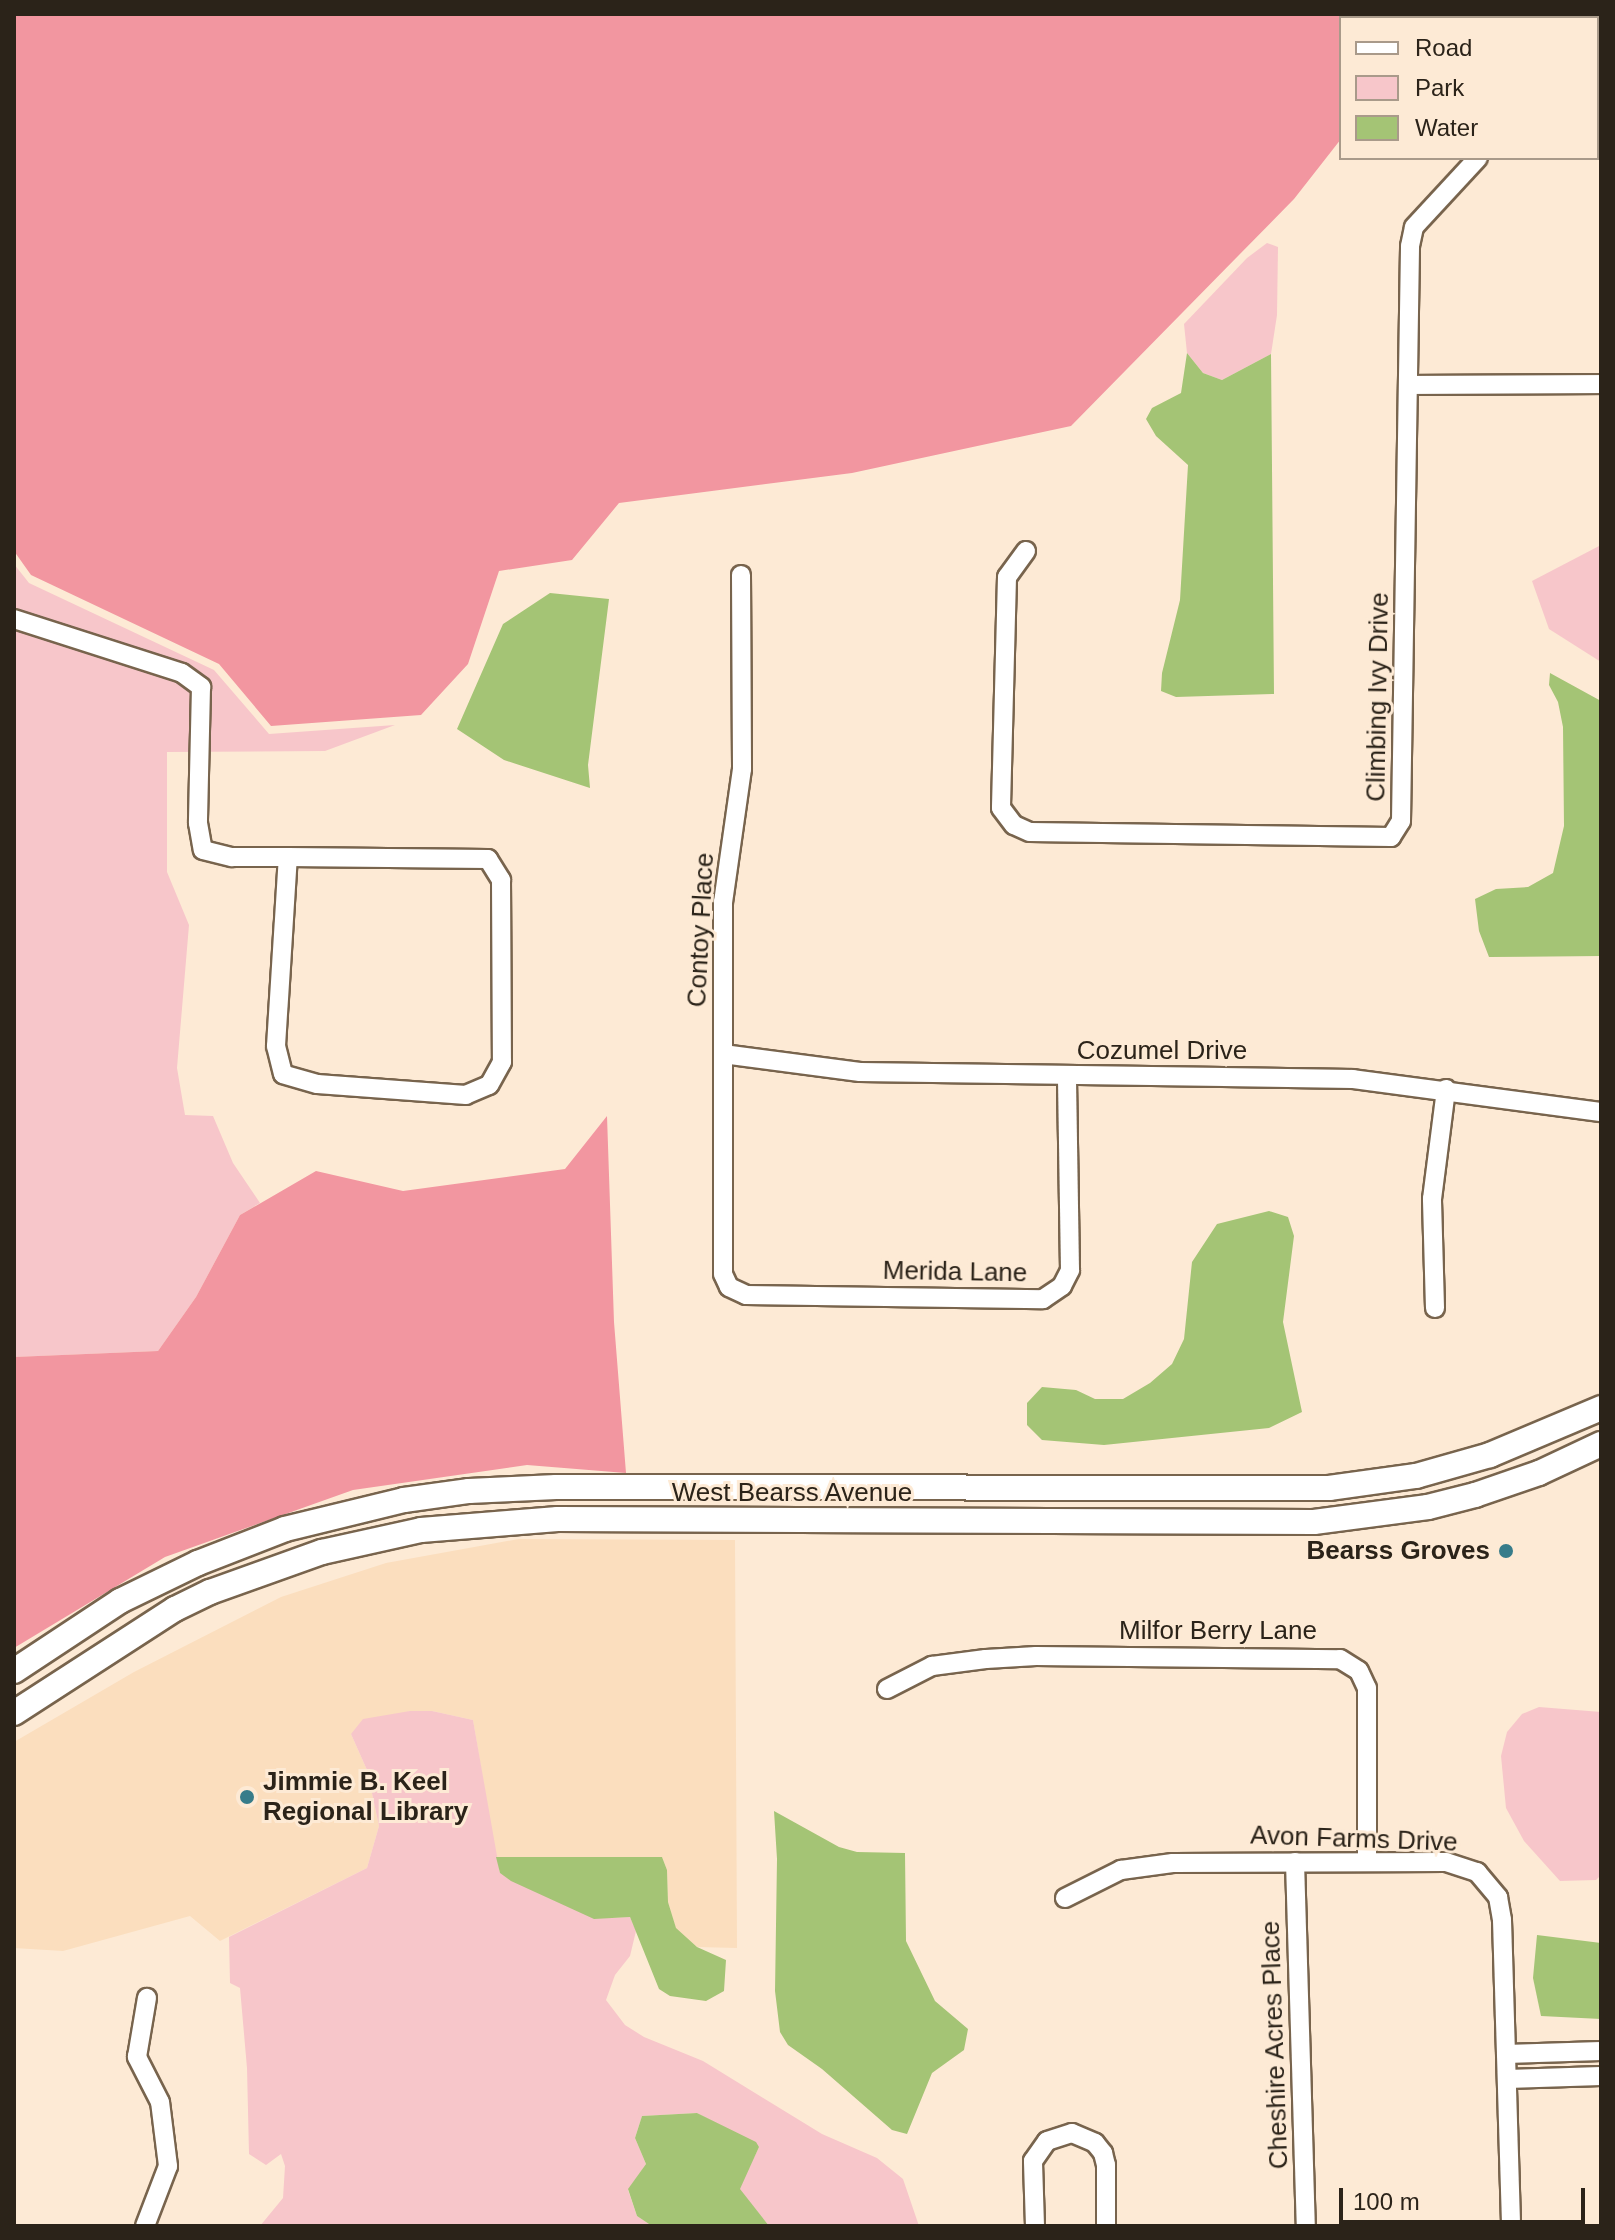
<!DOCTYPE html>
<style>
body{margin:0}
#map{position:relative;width:1615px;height:2240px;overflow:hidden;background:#fdead5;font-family:Helvetica,sans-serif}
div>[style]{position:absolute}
.built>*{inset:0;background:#fbdebe}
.green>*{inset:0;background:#f7c6ca}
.forest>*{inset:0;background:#f296a0}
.water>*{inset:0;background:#a4c475}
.roads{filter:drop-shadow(2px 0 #78644d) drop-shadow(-2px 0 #78644d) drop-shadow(0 2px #78644d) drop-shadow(0 -2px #78644d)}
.street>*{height:18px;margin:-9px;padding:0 9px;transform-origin:9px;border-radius:9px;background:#fff}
.secondary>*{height:24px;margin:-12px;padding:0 12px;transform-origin:12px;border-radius:12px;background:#fff}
.dots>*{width:22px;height:22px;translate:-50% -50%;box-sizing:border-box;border:4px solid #fdead5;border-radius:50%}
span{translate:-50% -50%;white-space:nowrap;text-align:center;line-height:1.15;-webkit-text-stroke:6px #fdead5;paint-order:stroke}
.street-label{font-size:26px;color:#2b2319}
.poi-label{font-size:26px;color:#2b2319;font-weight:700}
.right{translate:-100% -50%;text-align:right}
.left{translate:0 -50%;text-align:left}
.frame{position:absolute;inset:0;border:16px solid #2b2319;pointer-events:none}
.legend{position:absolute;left:1339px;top:16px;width:260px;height:144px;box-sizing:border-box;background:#fdead5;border:2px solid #a99a8a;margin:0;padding:10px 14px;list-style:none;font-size:24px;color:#2b2319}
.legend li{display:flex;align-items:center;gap:16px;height:40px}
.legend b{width:40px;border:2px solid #a99a8a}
.scale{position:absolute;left:1339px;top:2188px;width:246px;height:36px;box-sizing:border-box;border:4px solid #2b2319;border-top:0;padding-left:10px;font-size:24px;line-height:28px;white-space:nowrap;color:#2b2319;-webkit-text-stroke:6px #fdead5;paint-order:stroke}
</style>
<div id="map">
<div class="built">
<i style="clip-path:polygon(519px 1539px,735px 1540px,737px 1948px,697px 1947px,676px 1929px,668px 1902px,667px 1870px,662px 1857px,496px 1857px,473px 1720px,432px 1711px,410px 1711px,351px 1734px,367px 1770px,379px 1826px,367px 1868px,220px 1941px,190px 1916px,63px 1951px,14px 1948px,14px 1742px,134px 1672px,281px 1597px,386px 1563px)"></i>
</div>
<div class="green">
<i style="clip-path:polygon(1267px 243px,1278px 247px,1277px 315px,1271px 354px,1222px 380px,1203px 373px,1187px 353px,1184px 324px,1247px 258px)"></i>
<i style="clip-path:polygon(1601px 545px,1601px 662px,1549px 629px,1532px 581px)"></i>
<i style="clip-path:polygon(14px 564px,29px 583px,214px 670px,269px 734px,395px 725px,325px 751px,167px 752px,167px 872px,189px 925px,177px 1068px,185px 1115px,213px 1116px,233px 1163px,260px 1203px,240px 1215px,196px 1297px,158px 1351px,14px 1357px)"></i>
<i style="clip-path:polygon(1539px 1707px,1601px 1712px,1601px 1875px,1596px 1880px,1560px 1881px,1524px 1841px,1506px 1808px,1501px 1756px,1507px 1732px,1522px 1714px)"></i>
<i style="clip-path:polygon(410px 1711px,432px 1711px,473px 1720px,500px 1873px,550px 1898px,605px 1918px,630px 1917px,636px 1931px,630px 1956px,615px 1975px,606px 2000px,625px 2025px,644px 2037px,703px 2061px,822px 2134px,877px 2158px,903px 2179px,919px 2226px,769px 2226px,739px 2189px,759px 2147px,697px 2113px,642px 2116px,635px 2138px,646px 2164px,628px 2190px,637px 2216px,652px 2226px,260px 2226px,283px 2198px,285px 2166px,281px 2154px,266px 2165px,249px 2154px,247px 2068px,240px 1988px,230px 1983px,229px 1937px,367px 1868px,379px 1826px,367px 1770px,351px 1734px,363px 1719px)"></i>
</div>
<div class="forest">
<i style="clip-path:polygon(14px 14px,1440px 14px,1437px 18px,1341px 18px,1341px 139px,1294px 199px,1071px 426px,852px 473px,619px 503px,572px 560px,499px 571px,468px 664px,421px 715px,271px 726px,219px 664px,31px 575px,14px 551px)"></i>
<i style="clip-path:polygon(607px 1116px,614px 1322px,626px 1473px,527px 1465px,353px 1490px,165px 1557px,14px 1648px,14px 1357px,158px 1351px,196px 1297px,240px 1215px,316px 1171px,403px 1191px,565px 1169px)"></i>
</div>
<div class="water">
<i style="clip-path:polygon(1187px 353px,1203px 373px,1222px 380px,1271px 354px,1274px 694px,1176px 697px,1161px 691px,1162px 673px,1180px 600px,1188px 465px,1156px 436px,1146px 419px,1152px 408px,1181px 393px)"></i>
<i style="clip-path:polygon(550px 593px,609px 599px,588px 765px,590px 788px,504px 760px,457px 729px,503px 624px)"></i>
<i style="clip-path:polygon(1550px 673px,1601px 701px,1601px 956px,1489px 957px,1479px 931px,1475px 899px,1496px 889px,1528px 887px,1553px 873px,1564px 826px,1563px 727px,1558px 702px,1549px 685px)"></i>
<i style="clip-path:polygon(1269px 1211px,1288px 1217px,1294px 1236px,1283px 1322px,1302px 1412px,1269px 1428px,1104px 1445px,1042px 1440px,1027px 1425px,1027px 1403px,1042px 1387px,1076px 1390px,1095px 1399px,1123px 1399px,1150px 1383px,1172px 1364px,1184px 1339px,1192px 1262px,1217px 1224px)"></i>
<i style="clip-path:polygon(774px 1811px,839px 1847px,857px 1852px,905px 1853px,906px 1941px,935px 2001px,968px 2029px,964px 2050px,932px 2073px,907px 2134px,892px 2130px,822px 2069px,788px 2045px,780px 2032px,775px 1991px,777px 1859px)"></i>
<i style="clip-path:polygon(496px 1857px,662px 1857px,667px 1870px,668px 1902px,676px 1928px,697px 1947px,726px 1960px,724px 1991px,706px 2001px,670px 1996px,659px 1989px,630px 1917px,594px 1919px,511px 1881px,500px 1873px)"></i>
<i style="clip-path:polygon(1537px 1935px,1601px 1943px,1601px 2019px,1541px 2016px,1533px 1978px)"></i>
<i style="clip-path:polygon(697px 2113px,756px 2142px,759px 2147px,740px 2189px,769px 2226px,652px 2226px,637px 2216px,628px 2189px,646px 2164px,635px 2138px,642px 2116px)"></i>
</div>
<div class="roads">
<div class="street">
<i style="left:1597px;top:29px;width:6px;rotate:-45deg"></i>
<i style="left:1411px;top:385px;width:190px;rotate:-0.3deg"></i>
<i style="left:1026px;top:551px;width:32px;rotate:126deg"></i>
<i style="left:1007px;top:577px;width:231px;rotate:91.5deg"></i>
<i style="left:1001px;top:808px;width:21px;rotate:53deg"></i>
<i style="left:1014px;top:825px;width:17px;rotate:24deg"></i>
<i style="left:1030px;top:832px;width:361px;rotate:0.8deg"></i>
<i style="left:1391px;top:837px;width:19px;rotate:-58deg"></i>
<i style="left:1401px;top:821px;width:575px;rotate:-89.1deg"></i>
<i style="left:1410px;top:246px;width:19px;rotate:-78deg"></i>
<i style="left:1414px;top:227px;width:94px;rotate:-47.2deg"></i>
<i style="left:741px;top:575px;width:194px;rotate:89.7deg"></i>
<i style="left:742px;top:769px;width:134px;rotate:98.1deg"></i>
<i style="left:723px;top:902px;width:372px;rotate:90deg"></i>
<i style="left:723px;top:1274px;width:14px;rotate:65deg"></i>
<i style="left:729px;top:1287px;width:19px;rotate:25deg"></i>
<i style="left:746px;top:1295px;width:297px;rotate:0.8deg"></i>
<i style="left:1043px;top:1299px;width:23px;rotate:-34deg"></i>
<i style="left:1062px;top:1286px;width:18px;rotate:-63deg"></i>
<i style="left:1070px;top:1270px;width:193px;rotate:-90.9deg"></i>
<i style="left:14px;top:619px;width:176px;rotate:17.8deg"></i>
<i style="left:182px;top:673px;width:24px;rotate:36deg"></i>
<i style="left:201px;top:687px;width:136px;rotate:91.3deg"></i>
<i style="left:198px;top:823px;width:27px;rotate:80deg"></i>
<i style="left:203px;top:850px;width:30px;rotate:14deg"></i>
<i style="left:232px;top:857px;width:56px"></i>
<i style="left:288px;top:857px;width:200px;rotate:0.6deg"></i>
<i style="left:488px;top:859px;width:25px;rotate:58deg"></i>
<i style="left:501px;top:880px;width:182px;rotate:89.7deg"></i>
<i style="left:502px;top:1062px;width:26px;rotate:119deg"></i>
<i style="left:489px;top:1085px;width:25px;rotate:157deg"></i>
<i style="left:466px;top:1095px;width:149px;rotate:-175.8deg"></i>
<i style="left:317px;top:1084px;width:35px;rotate:-164deg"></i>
<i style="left:283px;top:1074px;width:29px;rotate:-104deg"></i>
<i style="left:276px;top:1046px;width:189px;rotate:-86.4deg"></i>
<i style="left:723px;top:1054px;width:138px;rotate:7.5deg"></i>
<i style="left:860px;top:1072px;width:493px;rotate:0.8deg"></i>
<i style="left:1353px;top:1079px;width:250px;rotate:7.6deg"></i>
<i style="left:1435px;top:1308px;width:109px;rotate:-91.6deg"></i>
<i style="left:1432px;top:1199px;width:111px;rotate:-82.7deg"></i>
<i style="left:887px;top:1689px;width:51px;rotate:-27.1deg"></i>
<i style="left:932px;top:1666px;width:54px;rotate:-7.4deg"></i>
<i style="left:986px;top:1659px;width:50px;rotate:-3.4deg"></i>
<i style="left:1036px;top:1656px;width:304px;rotate:0.6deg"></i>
<i style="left:1340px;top:1659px;width:22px;rotate:32deg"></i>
<i style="left:1359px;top:1671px;width:19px;rotate:65deg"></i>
<i style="left:1367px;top:1688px;width:173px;rotate:90deg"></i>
<i style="left:1295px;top:1862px;width:364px;rotate:88.3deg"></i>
<i style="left:1065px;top:1898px;width:63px;rotate:-26.6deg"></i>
<i style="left:1121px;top:1870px;width:52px;rotate:-7.7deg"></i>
<i style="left:1173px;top:1863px;width:273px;rotate:-0.2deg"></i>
<i style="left:1446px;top:1862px;width:33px;rotate:18deg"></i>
<i style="left:1477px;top:1872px;width:33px;rotate:50deg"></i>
<i style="left:1498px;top:1897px;width:23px;rotate:80deg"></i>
<i style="left:1502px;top:1920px;width:306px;rotate:88.3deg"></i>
<i style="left:1506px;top:2054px;width:95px;rotate:-1.8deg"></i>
<i style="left:1507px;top:2079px;width:94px;rotate:-1.8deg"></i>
<i style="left:145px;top:2226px;width:64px;rotate:-69deg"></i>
<i style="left:168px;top:2166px;width:64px;rotate:-97.1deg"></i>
<i style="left:160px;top:2102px;width:51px;rotate:-117.1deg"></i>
<i style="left:137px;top:2057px;width:60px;rotate:-80.4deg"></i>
<i style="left:1035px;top:2226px;width:65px;rotate:-91.8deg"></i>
<i style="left:1033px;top:2161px;width:24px;rotate:-55deg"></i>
<i style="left:1047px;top:2141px;width:26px;rotate:-18deg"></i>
<i style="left:1072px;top:2133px;width:25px;rotate:23deg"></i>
<i style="left:1095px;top:2143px;width:13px;rotate:51deg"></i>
<i style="left:1103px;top:2153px;width:12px;rotate:76deg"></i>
<i style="left:1106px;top:2165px;width:61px;rotate:90deg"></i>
</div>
<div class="secondary">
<i style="left:14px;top:1671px;width:127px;rotate:-33.4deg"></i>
<i style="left:120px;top:1601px;width:87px;rotate:-26deg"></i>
<i style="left:198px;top:1563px;width:93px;rotate:-21.3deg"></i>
<i style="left:285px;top:1529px;width:122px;rotate:-13.7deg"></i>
<i style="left:404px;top:1500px;width:66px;rotate:-7.9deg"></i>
<i style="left:469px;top:1491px;width:87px;rotate:-2.6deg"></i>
<i style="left:556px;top:1487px;width:773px;rotate:0.07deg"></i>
<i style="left:1329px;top:1488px;width:88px;rotate:-7.9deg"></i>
<i style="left:1416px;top:1476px;width:77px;rotate:-15.8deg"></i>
<i style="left:1490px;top:1455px;width:121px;rotate:-22.9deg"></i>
<i style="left:14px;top:1713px;width:192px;rotate:-32.9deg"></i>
<i style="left:175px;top:1609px;width:39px;rotate:-26deg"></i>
<i style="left:210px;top:1592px;width:119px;rotate:-19.7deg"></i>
<i style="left:322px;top:1552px;width:101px;rotate:-12.5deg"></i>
<i style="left:421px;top:1530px;width:137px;rotate:-4.6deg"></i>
<i style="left:558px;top:1519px;width:756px;rotate:0.23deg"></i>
<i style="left:1314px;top:1522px;width:115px;rotate:-7.5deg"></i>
<i style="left:1428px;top:1507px;width:49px;rotate:-14.3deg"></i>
<i style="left:1475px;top:1495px;width:68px;rotate:-19deg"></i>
<i style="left:1539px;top:1473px;width:68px;rotate:-25.1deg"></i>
</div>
</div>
<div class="dots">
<i style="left:1506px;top:1551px;background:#377c8a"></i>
<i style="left:247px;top:1797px;background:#377c8a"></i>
</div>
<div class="street-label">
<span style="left:1378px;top:697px;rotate:-89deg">Climbing Ivy Drive</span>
<span style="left:701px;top:930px;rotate:-87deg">Contoy Place</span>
<span style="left:1162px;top:1051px">Cozumel Drive</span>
<span style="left:955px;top:1272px;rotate:1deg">Merida Lane</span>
<span style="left:792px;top:1493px">West Bearss Avenue</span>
<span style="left:1218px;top:1631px">Milfor Berry Lane</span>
<span style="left:1354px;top:1839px;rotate:2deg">Avon Farms Drive</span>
<span style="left:1275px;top:2045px;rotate:-92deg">Cheshire Acres Place</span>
</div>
<div class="poi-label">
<span class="right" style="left:1490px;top:1551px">Bearss Groves</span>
<span class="left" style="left:263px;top:1797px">Jimmie B. Keel<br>Regional Library</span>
</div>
<div class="frame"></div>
<ul class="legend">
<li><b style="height:10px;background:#fff"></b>Road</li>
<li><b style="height:22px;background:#f7c6ca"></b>Park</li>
<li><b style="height:22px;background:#a4c475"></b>Water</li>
</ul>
<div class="scale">100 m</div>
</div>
